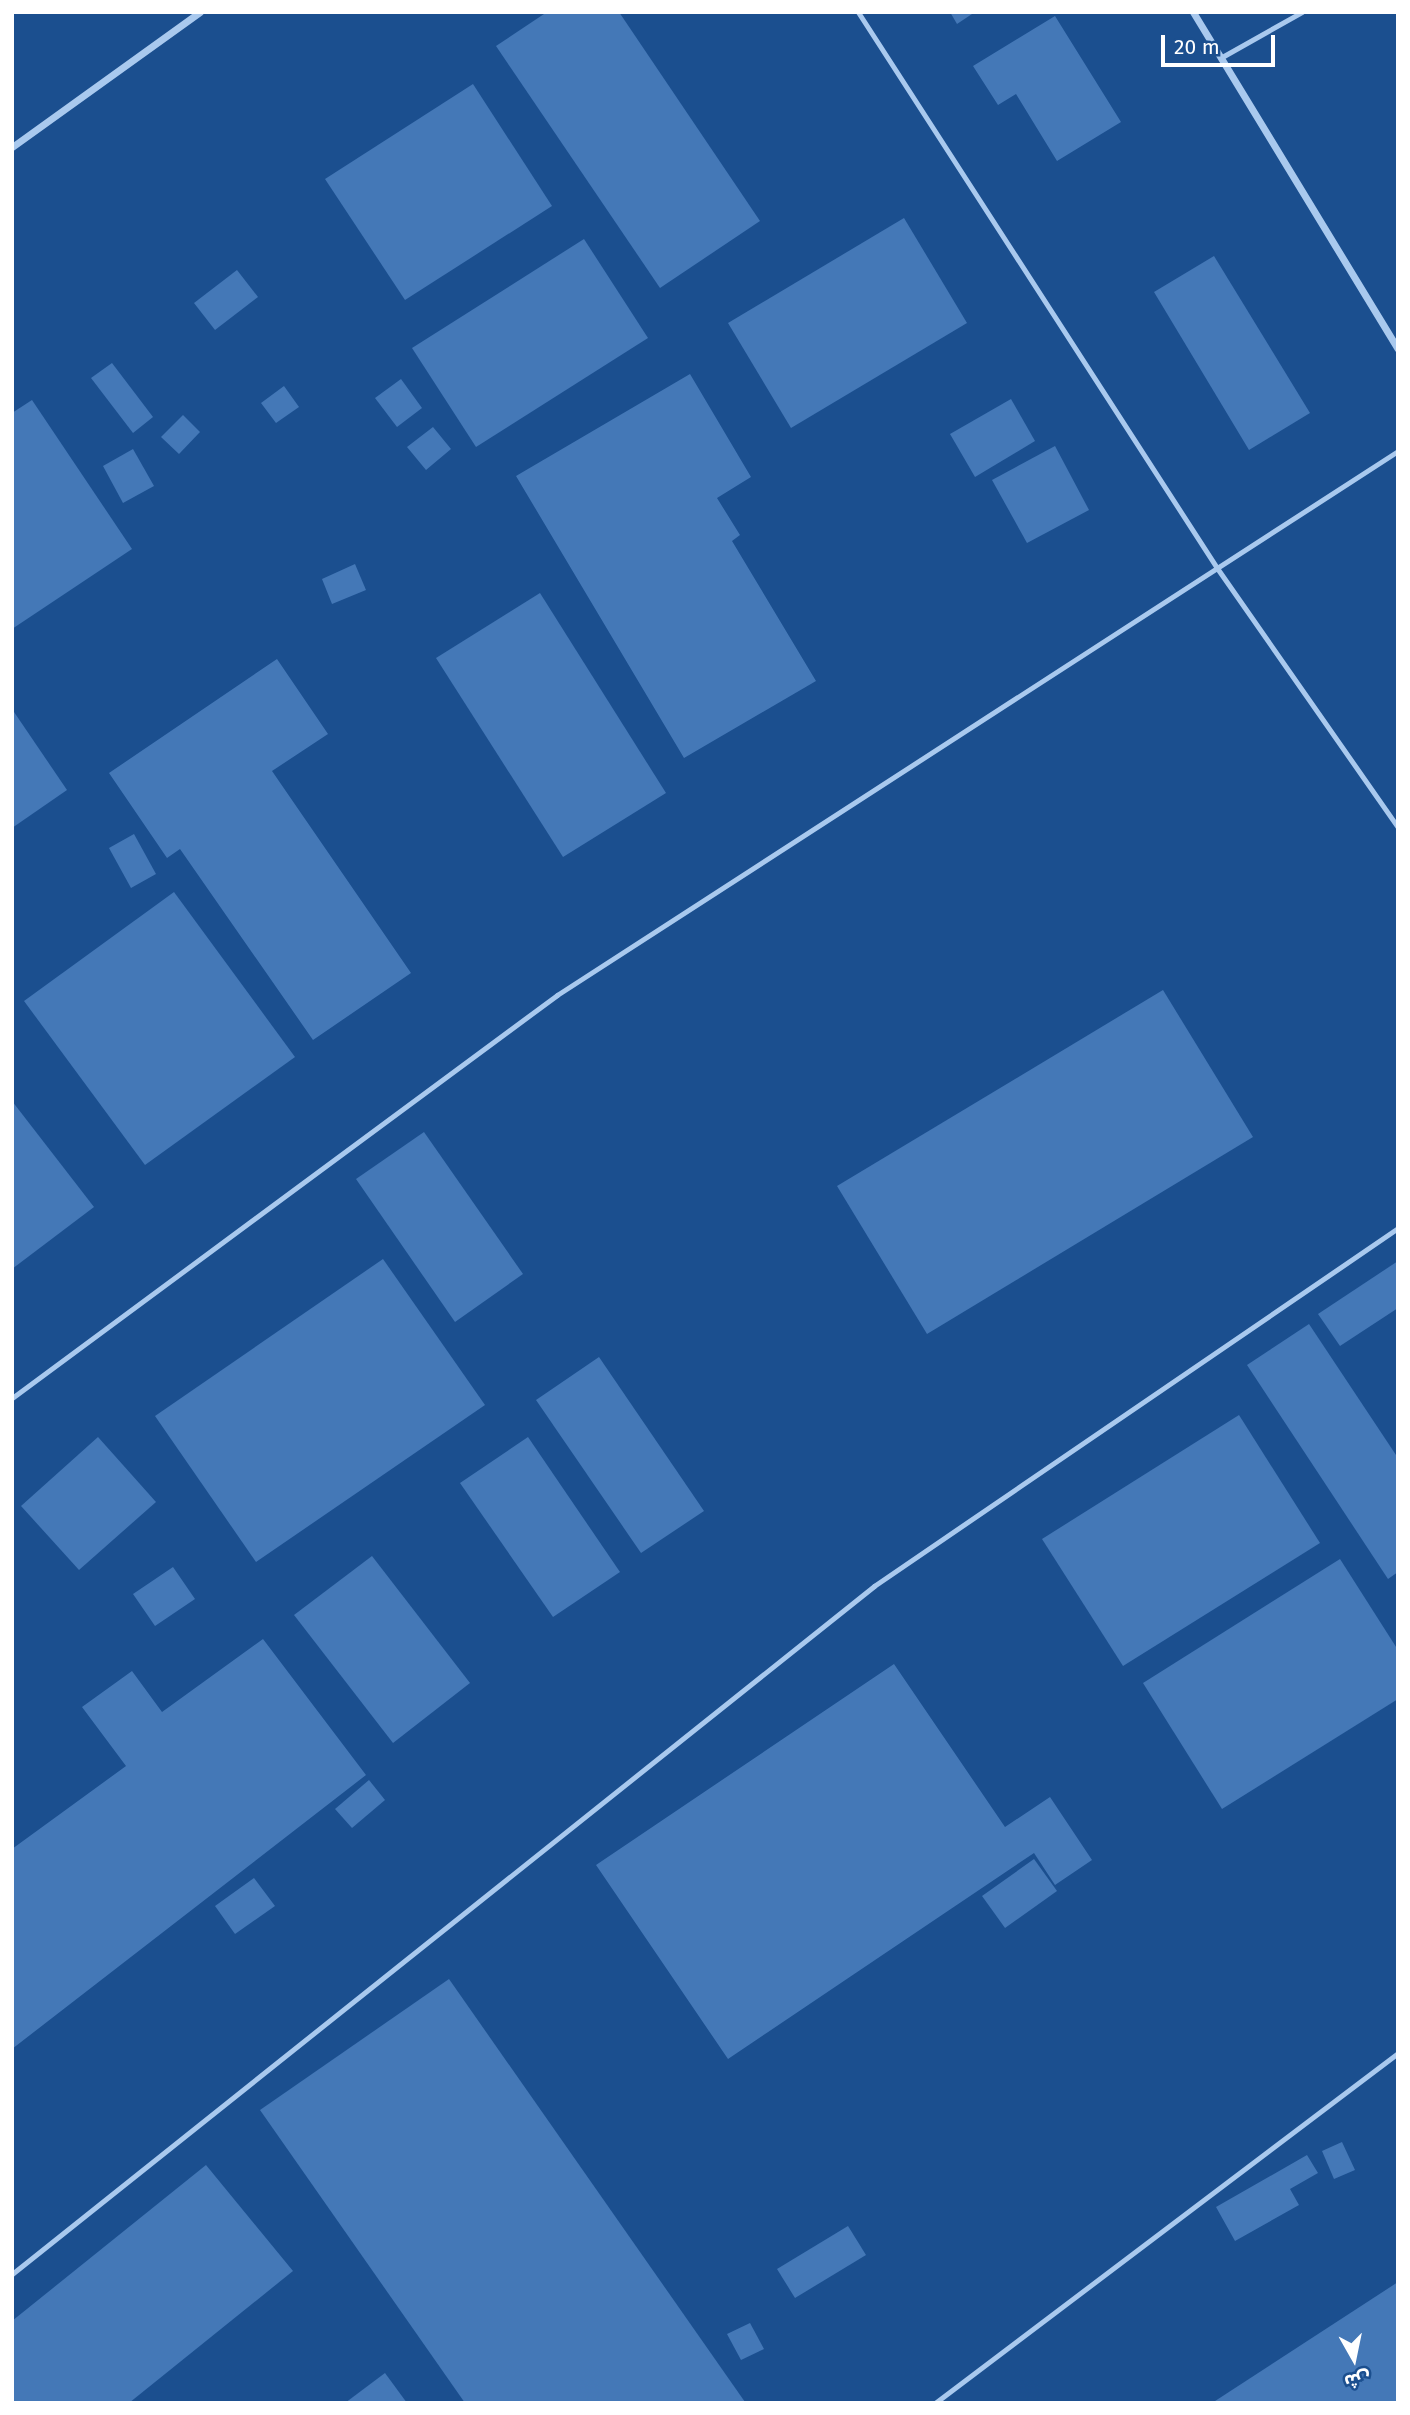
<!DOCTYPE html>
<meta charset="utf-8">
<style>
body{margin:0}
#map{position:relative;width:1410px;height:2415px;overflow:hidden;background:#1b4f8f;font-family:"Fira Sans","Noto Sans Arabic",sans-serif}
div>[style]{position:absolute}
.building>*{inset:0;background:#4478b7}
.service>*{height:5px;margin:-2.5px;padding:0 2.5px;transform-origin:2.5px;border-radius:2.5px;background:#a9c9ee}
.minor>*{height:7px;margin:-3.5px;padding:0 3.5px;transform-origin:3.5px;border-radius:3.5px;background:#a9c9ee}
span{translate:-50% -50%;white-space:nowrap;text-align:center;line-height:1.15;-webkit-text-stroke:6px #1b4f8f;paint-order:stroke}
.frame{position:absolute;inset:0;border:14px solid #fff;pointer-events:none}
.north{position:absolute;left:1319px;top:2324px;width:70px;height:70px;-webkit-text-stroke:5px #1b4f8f;paint-order:stroke;rotate:171deg;font-size:19px;font-weight:700;line-height:28px;text-align:center;color:#fff}
.north::after{content:'';display:block;margin:auto;width:24px;height:32px;background:#fff;clip-path:polygon(50% 0,100% 100%,50% 72%,0 100%)}
.scale{position:absolute;left:1161px;top:35px;width:114px;height:32px;box-sizing:border-box;border:4px solid #fff;border-top:0;padding-left:9px;font-size:21px;line-height:24px;white-space:nowrap;color:#fff;-webkit-text-stroke:5px #1b4f8f;paint-order:stroke}
</style>
<div id="map">
<div class="building">
<i style="clip-path:polygon(547px 12px,619px 12px,760px 221px,660px 288px,496px 46px)"></i>
<i style="clip-path:polygon(950px 12px,975px 12px,957px 24px)"></i>
<i style="clip-path:polygon(1055px 16px,1121px 122px,1057px 161px,1016px 94px,998px 105px,973px 66px)"></i>
<i style="clip-path:polygon(473px 84px,552px 206px,405px 300px,325px 179px)"></i>
<i style="clip-path:polygon(904px 218px,967px 323px,791px 428px,728px 323px)"></i>
<i style="clip-path:polygon(584px 239px,648px 338px,476px 447px,412px 348px)"></i>
<i style="clip-path:polygon(1214px 256px,1310px 413px,1249px 450px,1154px 292px)"></i>
<i style="clip-path:polygon(237px 270px,258px 297px,215px 330px,194px 303px)"></i>
<i style="clip-path:polygon(112px 363px,153px 417px,133px 433px,91px 378px)"></i>
<i style="clip-path:polygon(690px 374px,751px 477px,717px 498px,740px 535px,732px 541px,816px 681px,684px 758px,516px 476px)"></i>
<i style="clip-path:polygon(401px 379px,422px 408px,397px 427px,375px 398px)"></i>
<i style="clip-path:polygon(284px 386px,299px 407px,276px 423px,261px 403px)"></i>
<i style="clip-path:polygon(1011px 399px,1035px 441px,975px 477px,950px 434px)"></i>
<i style="clip-path:polygon(32px 400px,132px 549px,12px 629px,12px 413px)"></i>
<i style="clip-path:polygon(183px 415px,200px 432px,179px 454px,161px 437px)"></i>
<i style="clip-path:polygon(433px 427px,451px 449px,426px 470px,407px 447px)"></i>
<i style="clip-path:polygon(1055px 446px,1089px 510px,1027px 543px,992px 480px)"></i>
<i style="clip-path:polygon(133px 449px,154px 486px,123px 503px,103px 466px)"></i>
<i style="clip-path:polygon(355px 564px,366px 590px,332px 604px,322px 579px)"></i>
<i style="clip-path:polygon(540px 593px,666px 793px,563px 857px,436px 658px)"></i>
<i style="clip-path:polygon(277px 659px,328px 734px,272px 771px,411px 973px,313px 1040px,180px 849px,167px 858px,109px 773px)"></i>
<i style="clip-path:polygon(12px 709px,67px 790px,12px 828px)"></i>
<i style="clip-path:polygon(134px 834px,156px 874px,131px 888px,109px 848px)"></i>
<i style="clip-path:polygon(174px 892px,295px 1057px,145px 1165px,24px 1001px)"></i>
<i style="clip-path:polygon(1163px 990px,1253px 1137px,927px 1334px,837px 1186px)"></i>
<i style="clip-path:polygon(12px 1101px,94px 1207px,12px 1269px)"></i>
<i style="clip-path:polygon(424px 1132px,523px 1274px,455px 1322px,356px 1179px)"></i>
<i style="clip-path:polygon(383px 1259px,485px 1405px,256px 1562px,155px 1416px)"></i>
<i style="clip-path:polygon(1398px 1261px,1398px 1308px,1340px 1346px,1318px 1314px)"></i>
<i style="clip-path:polygon(1309px 1324px,1398px 1458px,1398px 1572px,1388px 1579px,1247px 1365px)"></i>
<i style="clip-path:polygon(599px 1357px,704px 1511px,641px 1553px,536px 1400px)"></i>
<i style="clip-path:polygon(1239px 1415px,1320px 1543px,1123px 1666px,1042px 1539px)"></i>
<i style="clip-path:polygon(98px 1437px,156px 1502px,79px 1570px,21px 1506px)"></i>
<i style="clip-path:polygon(528px 1437px,620px 1572px,553px 1617px,460px 1483px)"></i>
<i style="clip-path:polygon(372px 1556px,470px 1683px,393px 1743px,294px 1615px)"></i>
<i style="clip-path:polygon(1340px 1559px,1398px 1650px,1398px 1699px,1222px 1809px,1143px 1683px)"></i>
<i style="clip-path:polygon(173px 1567px,195px 1599px,155px 1626px,133px 1594px)"></i>
<i style="clip-path:polygon(263px 1639px,366px 1775px,12px 2049px,12px 1849px,126px 1766px,82px 1707px,132px 1671px,162px 1712px)"></i>
<i style="clip-path:polygon(894px 1664px,1005px 1827px,1050px 1797px,1092px 1860px,1055px 1885px,1034px 1853px,728px 2059px,596px 1865px)"></i>
<i style="clip-path:polygon(369px 1780px,385px 1800px,352px 1828px,335px 1809px)"></i>
<i style="clip-path:polygon(1034px 1859px,1057px 1891px,1005px 1928px,982px 1896px)"></i>
<i style="clip-path:polygon(254px 1878px,275px 1906px,235px 1934px,215px 1906px)"></i>
<i style="clip-path:polygon(449px 1979px,745px 2402px,465px 2403px,260px 2110px)"></i>
<i style="clip-path:polygon(1342px 2142px,1355px 2170px,1334px 2179px,1322px 2151px)"></i>
<i style="clip-path:polygon(1307px 2155px,1318px 2173px,1290px 2189px,1299px 2205px,1235px 2241px,1216px 2207px)"></i>
<i style="clip-path:polygon(206px 2165px,293px 2271px,129px 2403px,12px 2403px,12px 2321px)"></i>
<i style="clip-path:polygon(848px 2226px,866px 2255px,795px 2298px,777px 2269px)"></i>
<i style="clip-path:polygon(1398px 2282px,1398px 2403px,1212px 2403px)"></i>
<i style="clip-path:polygon(750px 2323px,764px 2349px,741px 2360px,727px 2334px)"></i>
<i style="clip-path:polygon(385px 2373px,407px 2403px,345px 2403px)"></i>
</div>
<div class="service">
<i style="left:858px;top:12px;width:662px;rotate:57.15deg"></i>
<i style="left:1217px;top:568px;width:316px;rotate:55.1deg"></i>
<i style="left:1222px;top:57px;width:92px;rotate:-29.4deg"></i>
<i style="left:12px;top:1398px;width:678px;rotate:-36.48deg"></i>
<i style="left:557px;top:995px;width:1002px;rotate:-32.9deg"></i>
<i style="left:12px;top:2274px;width:1103px;rotate:-38.59deg"></i>
<i style="left:874px;top:1586px;width:635px;rotate:-34.34deg"></i>
<i style="left:935px;top:2403px;width:580px;rotate:-37.09deg"></i>
</div>
<div class="minor">
<i style="left:1193px;top:12px;width:394px;rotate:58.7deg"></i>
<i style="left:12px;top:147px;width:231px;rotate:-35.7deg"></i>
</div>
<div class="frame"></div>
<div class="north">ش</div>
<div class="scale">20 m</div>
</div>
